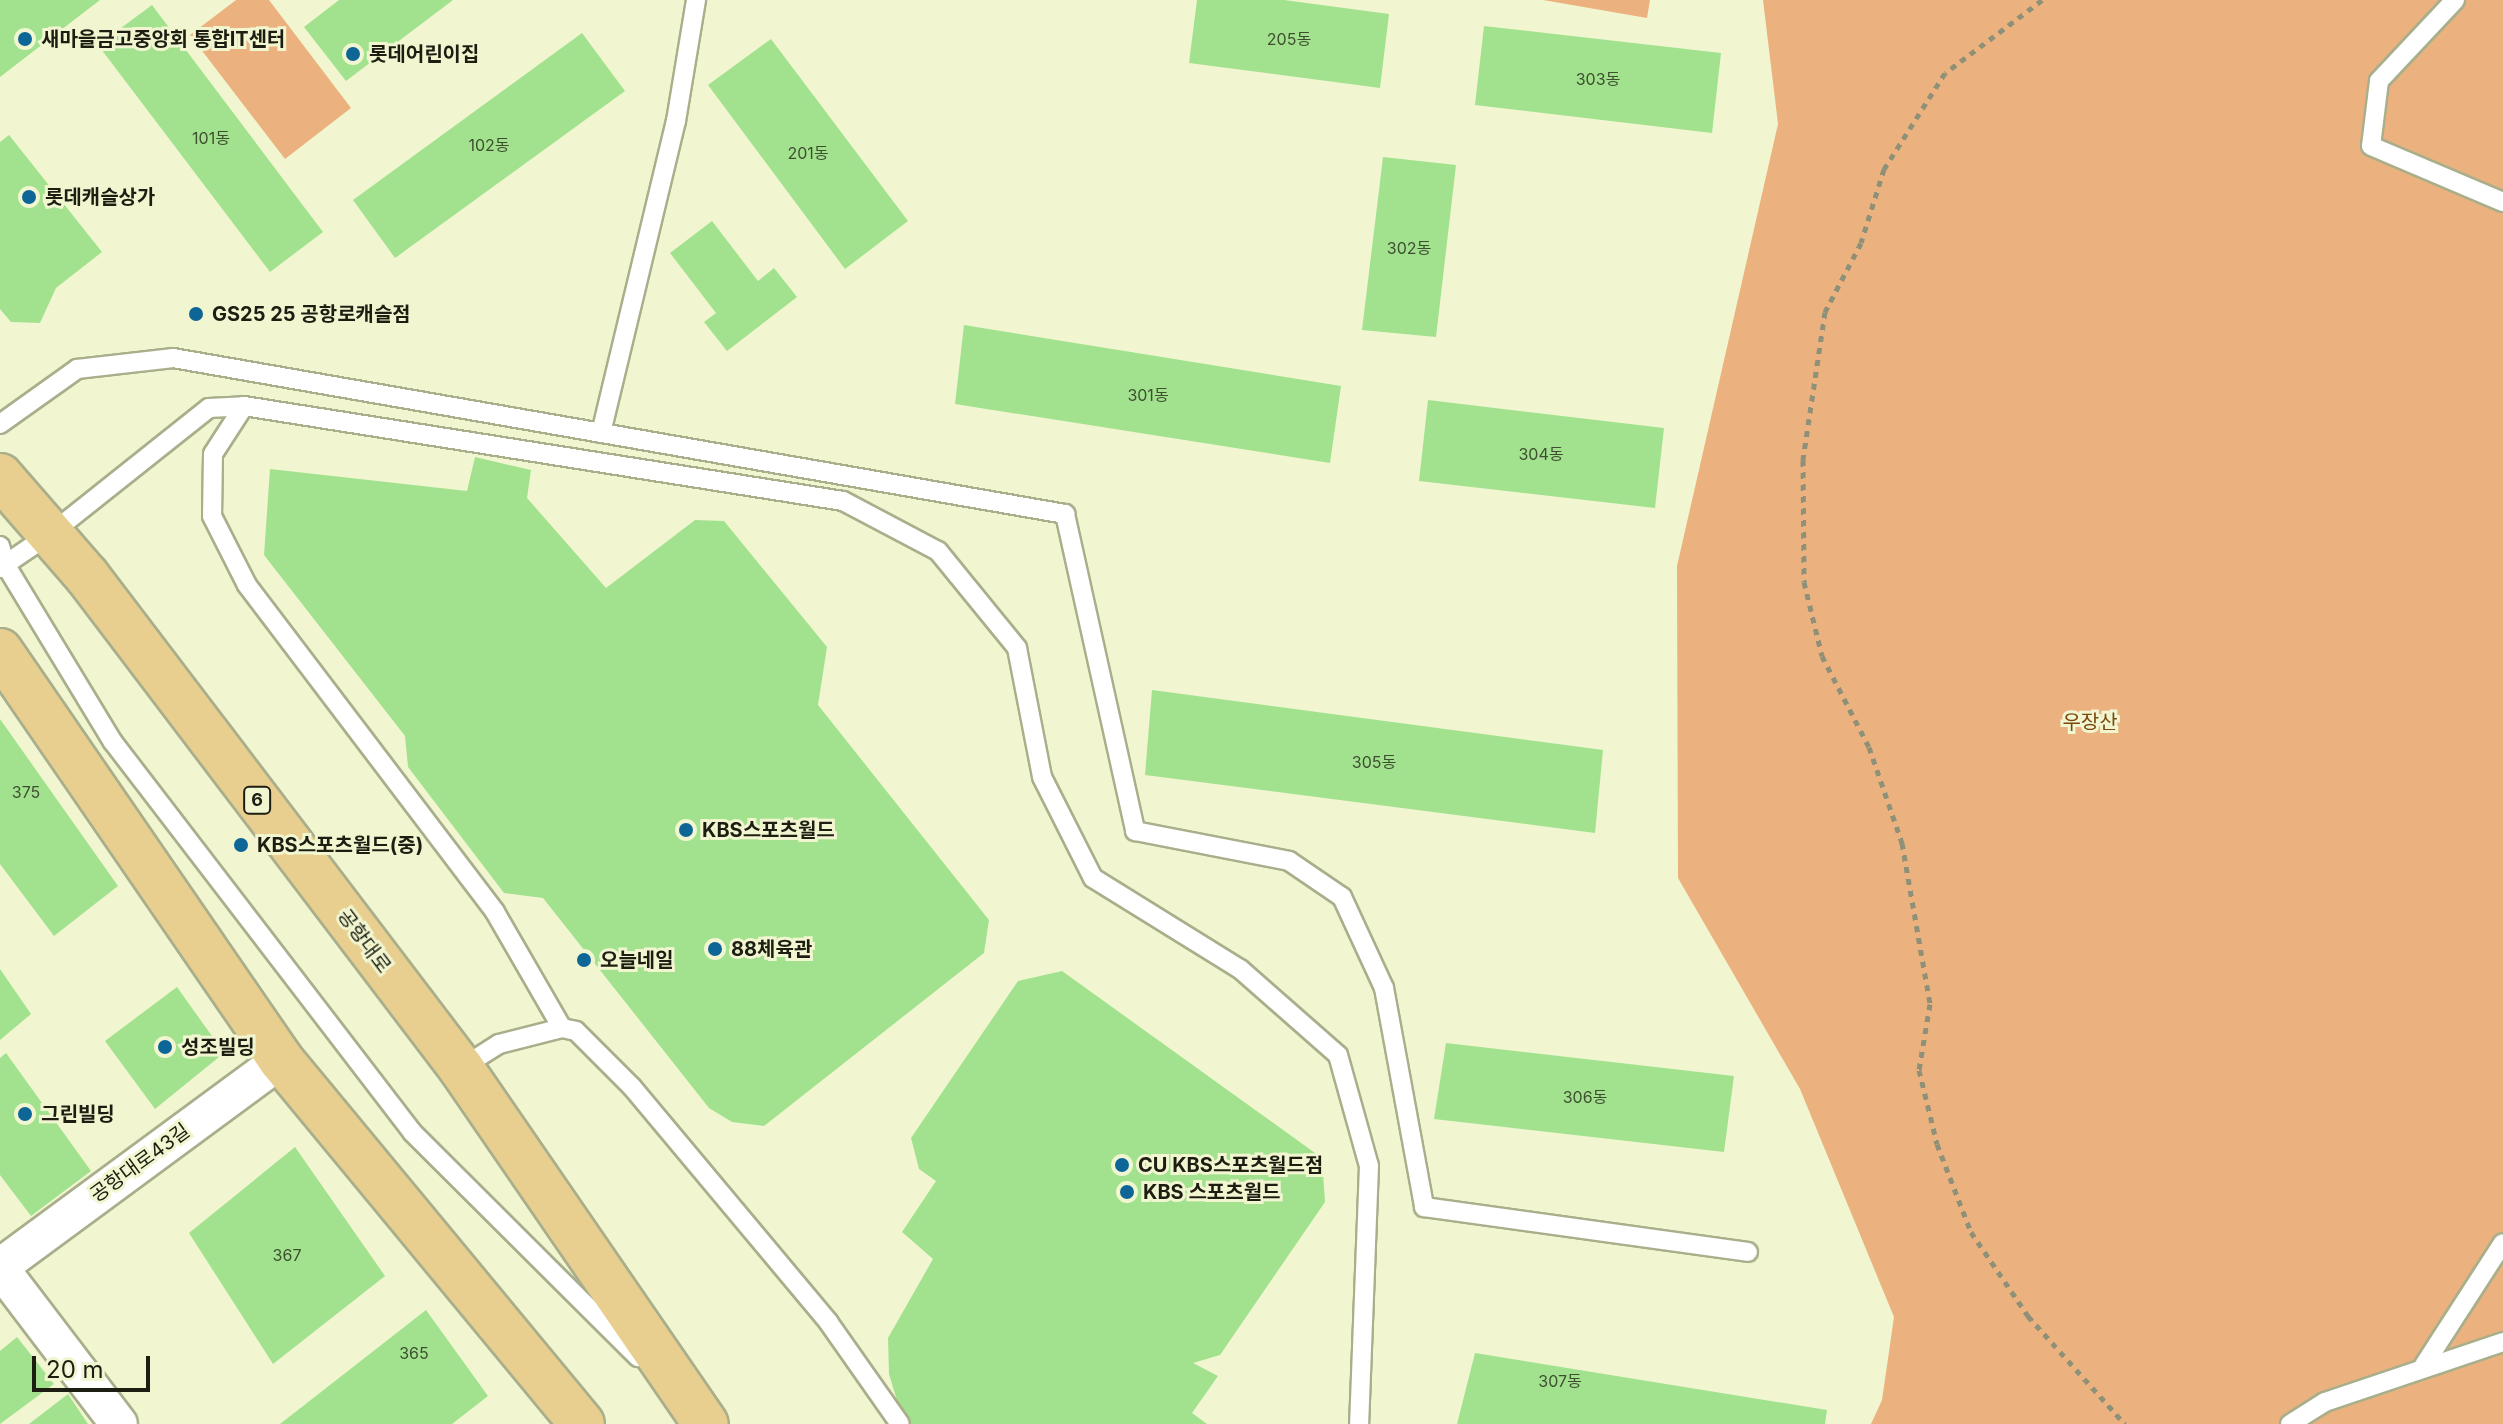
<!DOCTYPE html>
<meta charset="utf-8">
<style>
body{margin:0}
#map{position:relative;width:2503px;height:1424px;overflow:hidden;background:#f1f6d1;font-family:Inter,"Noto Sans KR",sans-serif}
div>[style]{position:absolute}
.green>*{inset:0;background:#ebb27f}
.building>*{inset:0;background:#a2e28f}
.path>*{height:5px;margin-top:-2.5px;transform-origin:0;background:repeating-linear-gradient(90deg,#8e9177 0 6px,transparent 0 12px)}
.roads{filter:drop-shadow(2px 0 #a9ae8b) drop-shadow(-2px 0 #a9ae8b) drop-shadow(0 2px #a9ae8b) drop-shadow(0 -2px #a9ae8b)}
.service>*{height:18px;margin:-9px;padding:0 9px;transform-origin:9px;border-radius:9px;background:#fff}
.minor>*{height:36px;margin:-18px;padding:0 18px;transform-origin:18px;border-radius:18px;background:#fff}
.primary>*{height:44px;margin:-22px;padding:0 22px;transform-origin:22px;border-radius:22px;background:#e8cf8f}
.dots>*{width:22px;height:22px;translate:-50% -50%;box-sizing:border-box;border:4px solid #f1f6d1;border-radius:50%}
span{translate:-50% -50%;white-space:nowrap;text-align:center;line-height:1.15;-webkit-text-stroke:6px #f1f6d1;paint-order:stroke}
.number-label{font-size:16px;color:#3e4f30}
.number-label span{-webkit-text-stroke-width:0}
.shield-label span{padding:2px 6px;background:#f1f6d1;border:2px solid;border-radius:6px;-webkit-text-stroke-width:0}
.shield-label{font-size:18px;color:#1d1e11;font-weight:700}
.poi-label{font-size:20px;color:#1d1e11;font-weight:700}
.left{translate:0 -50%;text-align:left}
.park-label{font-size:20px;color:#7b4810}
.street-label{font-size:20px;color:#1d1e11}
.scale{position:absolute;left:32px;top:1356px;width:118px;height:36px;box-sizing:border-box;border:4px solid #1d1e11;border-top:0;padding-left:10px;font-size:24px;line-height:28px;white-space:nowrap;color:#1d1e11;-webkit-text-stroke:6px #f1f6d1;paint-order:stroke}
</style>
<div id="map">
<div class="green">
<i style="clip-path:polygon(236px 0,269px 0,351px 108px,285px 159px,190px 35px)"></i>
<i style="clip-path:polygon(1543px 0,1650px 0,1647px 18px)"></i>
<i style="clip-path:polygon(1763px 0,2503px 0,2503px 1424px,1871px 1424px,1882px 1400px,1894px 1317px,1800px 1089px,1678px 878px,1677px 566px,1778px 124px)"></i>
</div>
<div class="building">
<i style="clip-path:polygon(0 0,100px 0,0 77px)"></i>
<i style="clip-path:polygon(339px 0,453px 0,346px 81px,304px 27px)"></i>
<i style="clip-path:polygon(1197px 0,1284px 0,1389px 14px,1380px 88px,1189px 63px)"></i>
<i style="clip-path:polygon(152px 5px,323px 232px,270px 272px,98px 45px)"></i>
<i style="clip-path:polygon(1484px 26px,1721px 53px,1712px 133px,1475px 105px)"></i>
<i style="clip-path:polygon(582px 33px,625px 91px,395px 258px,353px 200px)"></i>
<i style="clip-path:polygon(771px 39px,908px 221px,845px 269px,708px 85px)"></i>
<i style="clip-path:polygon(9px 135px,102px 252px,56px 288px,40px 323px,11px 322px,0 309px,0 142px)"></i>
<i style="clip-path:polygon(1383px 157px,1456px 165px,1436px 337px,1362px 330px)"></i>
<i style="clip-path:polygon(712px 221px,758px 281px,774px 268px,797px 297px,727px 351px,704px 322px,716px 313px,670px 253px)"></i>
<i style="clip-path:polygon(964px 325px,1341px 386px,1330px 463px,955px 404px)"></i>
<i style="clip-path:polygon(1428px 400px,1664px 428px,1655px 508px,1419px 481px)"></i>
<i style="clip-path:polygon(475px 457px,531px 470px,527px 498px,606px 588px,695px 520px,724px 521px,827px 647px,818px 705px,989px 920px,984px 953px,764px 1126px,732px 1122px,709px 1108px,543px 898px,504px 893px,408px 767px,405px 736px,264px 555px,270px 469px,467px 491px)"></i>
<i style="clip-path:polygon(1152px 690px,1603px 750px,1595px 833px,1145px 775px)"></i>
<i style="clip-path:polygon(0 719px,118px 886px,54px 936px,0 864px)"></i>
<i style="clip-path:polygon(0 969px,31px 1014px,0 1040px)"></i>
<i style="clip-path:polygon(1062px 971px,1322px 1158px,1325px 1202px,1220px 1355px,1193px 1363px,1218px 1376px,1192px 1413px,1207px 1424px,904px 1424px,889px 1374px,888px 1338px,933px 1259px,902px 1232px,936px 1181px,919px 1169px,911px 1138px,1018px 981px)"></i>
<i style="clip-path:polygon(177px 987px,224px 1053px,155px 1109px,105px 1041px)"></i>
<i style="clip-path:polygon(1446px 1043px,1734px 1076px,1724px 1152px,1434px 1119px)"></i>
<i style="clip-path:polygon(6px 1053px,91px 1171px,31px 1216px,0 1175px,0 1058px)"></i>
<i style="clip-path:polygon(295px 1147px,385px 1276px,273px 1364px,189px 1233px)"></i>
<i style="clip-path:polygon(426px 1310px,488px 1396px,452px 1424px,280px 1424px)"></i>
<i style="clip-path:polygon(17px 1337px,54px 1384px,0 1424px,0 1351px)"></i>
<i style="clip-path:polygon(1475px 1353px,1827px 1410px,1825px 1424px,1457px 1424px)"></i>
<i style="clip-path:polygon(68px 1394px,88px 1424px,29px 1424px)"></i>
</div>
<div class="path">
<i style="left:2042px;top:0;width:121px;rotate:143deg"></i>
<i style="left:1945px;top:73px;width:114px;rotate:122.4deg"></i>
<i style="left:1884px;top:169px;width:77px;rotate:107.3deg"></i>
<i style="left:1861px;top:243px;width:78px;rotate:117.6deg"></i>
<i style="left:1825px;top:312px;width:150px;rotate:98.5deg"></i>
<i style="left:1803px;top:460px;width:122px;rotate:89.5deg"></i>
<i style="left:1804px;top:582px;width:76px;rotate:76.3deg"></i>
<i style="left:1822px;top:656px;width:102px;rotate:62.7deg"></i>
<i style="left:1869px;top:747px;width:102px;rotate:71deg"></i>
<i style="left:1902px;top:843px;width:163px;rotate:80.1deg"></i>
<i style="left:1930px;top:1004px;width:67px;rotate:99.5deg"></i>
<i style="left:1919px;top:1070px;width:76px;rotate:76.3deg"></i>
<i style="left:1937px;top:1144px;width:94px;rotate:68.9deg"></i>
<i style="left:1971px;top:1232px;width:102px;rotate:55.8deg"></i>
<i style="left:2028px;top:1316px;width:145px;rotate:48.1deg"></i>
</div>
<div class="roads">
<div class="service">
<i style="left:2455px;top:0;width:111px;rotate:133.2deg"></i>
<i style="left:2379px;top:81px;width:65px;rotate:97deg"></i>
<i style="left:2371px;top:146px;width:143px;rotate:23deg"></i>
<i style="left:244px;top:406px;width:57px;rotate:122.9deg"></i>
<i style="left:213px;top:454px;width:62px;rotate:90.9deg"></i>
<i style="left:212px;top:516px;width:77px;rotate:63.1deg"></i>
<i style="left:247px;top:585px;width:410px;rotate:52.8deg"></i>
<i style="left:495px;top:912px;width:134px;rotate:60deg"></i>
<i style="left:0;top:424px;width:95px;rotate:-35.5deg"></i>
<i style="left:77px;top:369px;width:97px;rotate:-6.5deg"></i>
<i style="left:173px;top:358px;width:906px;rotate:9.92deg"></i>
<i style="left:1065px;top:514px;width:325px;rotate:77.5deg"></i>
<i style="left:1135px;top:831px;width:157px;rotate:11deg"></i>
<i style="left:1289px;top:861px;width:64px;rotate:34.2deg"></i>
<i style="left:1342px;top:897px;width:100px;rotate:65.2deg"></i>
<i style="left:1384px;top:988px;width:223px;rotate:79.6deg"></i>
<i style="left:1424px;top:1207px;width:327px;rotate:7.9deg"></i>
<i style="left:601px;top:433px;width:321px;rotate:-76.5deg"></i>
<i style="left:676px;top:121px;width:123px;rotate:-80.6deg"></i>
<i style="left:0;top:546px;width:19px;rotate:74deg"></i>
<i style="left:5px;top:564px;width:208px;rotate:58.8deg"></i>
<i style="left:113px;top:742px;width:491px;rotate:52.5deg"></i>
<i style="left:412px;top:1132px;width:319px;rotate:44.9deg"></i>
<i style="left:0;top:568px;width:64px;rotate:-34.2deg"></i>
<i style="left:53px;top:532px;width:199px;rotate:-38.5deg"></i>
<i style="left:209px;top:408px;width:35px;rotate:-3deg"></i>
<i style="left:244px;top:406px;width:606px;rotate:9.01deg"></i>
<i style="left:843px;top:501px;width:107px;rotate:27.8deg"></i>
<i style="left:938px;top:551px;width:125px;rotate:50.8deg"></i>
<i style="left:1017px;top:648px;width:131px;rotate:79deg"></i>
<i style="left:1042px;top:777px;width:113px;rotate:63.2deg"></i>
<i style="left:1093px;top:878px;width:173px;rotate:31.8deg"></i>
<i style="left:1240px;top:969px;width:130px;rotate:41.3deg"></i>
<i style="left:1338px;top:1055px;width:115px;rotate:74.4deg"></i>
<i style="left:1369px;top:1166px;width:258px;rotate:92.2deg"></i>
<i style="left:461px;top:1068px;width:45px;rotate:-32.3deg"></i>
<i style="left:499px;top:1044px;width:65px;rotate:-14.3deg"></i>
<i style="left:562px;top:1028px;width:14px;rotate:12deg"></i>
<i style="left:576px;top:1031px;width:79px;rotate:45deg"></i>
<i style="left:632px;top:1087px;width:307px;rotate:50.1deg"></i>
<i style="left:829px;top:1323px;width:123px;rotate:54.9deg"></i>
<i style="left:2424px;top:1365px;width:145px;rotate:-57.1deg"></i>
<i style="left:2290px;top:1424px;width:41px;rotate:-32.2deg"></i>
<i style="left:2325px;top:1402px;width:188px;rotate:-18.6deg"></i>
</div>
<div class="minor">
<i style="left:0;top:1267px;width:349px;rotate:-36.4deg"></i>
<i style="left:0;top:1268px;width:196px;rotate:52.7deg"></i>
</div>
<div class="primary">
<i style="left:0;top:476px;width:133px;rotate:49deg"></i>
<i style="left:87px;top:576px;width:618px;rotate:52.76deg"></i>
<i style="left:461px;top:1068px;width:432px;rotate:55.5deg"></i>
<i style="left:0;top:651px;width:496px;rotate:55.5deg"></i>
<i style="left:281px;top:1060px;width:472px;rotate:50.4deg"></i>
</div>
</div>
<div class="dots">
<i style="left:25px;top:39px;background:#0e6697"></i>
<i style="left:353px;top:54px;background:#0e6697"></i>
<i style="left:29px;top:197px;background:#0e6697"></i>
<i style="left:196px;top:314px;background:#0e6697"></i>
<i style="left:686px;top:830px;background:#0e6697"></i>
<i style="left:241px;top:845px;background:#0e6697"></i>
<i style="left:715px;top:949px;background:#0e6697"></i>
<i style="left:584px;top:960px;background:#0e6697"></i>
<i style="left:165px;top:1047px;background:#0e6697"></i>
<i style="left:25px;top:1114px;background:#0e6697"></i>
<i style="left:1122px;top:1165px;background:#0e6697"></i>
<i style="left:1127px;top:1192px;background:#0e6697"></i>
</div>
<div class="number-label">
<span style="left:1289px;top:39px">205동</span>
<span style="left:1598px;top:79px">303동</span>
<span style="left:211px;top:138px">101동</span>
<span style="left:489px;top:145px">102동</span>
<span style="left:808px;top:153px">201동</span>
<span style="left:1409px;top:248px">302동</span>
<span style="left:1148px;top:395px">301동</span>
<span style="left:1541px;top:454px">304동</span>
<span style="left:1374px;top:762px">305동</span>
<span style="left:26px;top:792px">375</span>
<span style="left:1585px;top:1097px">306동</span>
<span style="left:287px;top:1255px">367</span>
<span style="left:414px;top:1353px">365</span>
<span style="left:1560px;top:1381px">307동</span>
</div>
<div class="shield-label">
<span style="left:257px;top:800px">6</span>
</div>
<div class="poi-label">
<span class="left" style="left:41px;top:39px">새마을금고중앙회 통합IT센터</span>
<span class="left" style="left:369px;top:54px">롯데어린이집</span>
<span class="left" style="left:45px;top:197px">롯데캐슬상가</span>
<span class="left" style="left:212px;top:314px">GS25 25 공항로캐슬점</span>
<span class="left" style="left:702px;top:830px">KBS스포츠월드</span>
<span class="left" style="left:257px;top:845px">KBS스포츠월드(중)</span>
<span class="left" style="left:731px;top:949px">88체육관</span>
<span class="left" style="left:600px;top:960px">오늘네일</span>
<span class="left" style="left:181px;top:1047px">성조빌딩</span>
<span class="left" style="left:41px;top:1114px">그린빌딩</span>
<span class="left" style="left:1138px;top:1165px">CU KBS스포츠월드점</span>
<span class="left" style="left:1143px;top:1192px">KBS 스포츠월드</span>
</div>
<div class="park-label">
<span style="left:2090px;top:722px">우장산</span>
</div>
<div class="street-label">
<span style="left:364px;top:941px;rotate:53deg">공항대로</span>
<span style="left:140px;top:1163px;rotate:-36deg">공항대로43길</span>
</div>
<div class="scale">20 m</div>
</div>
